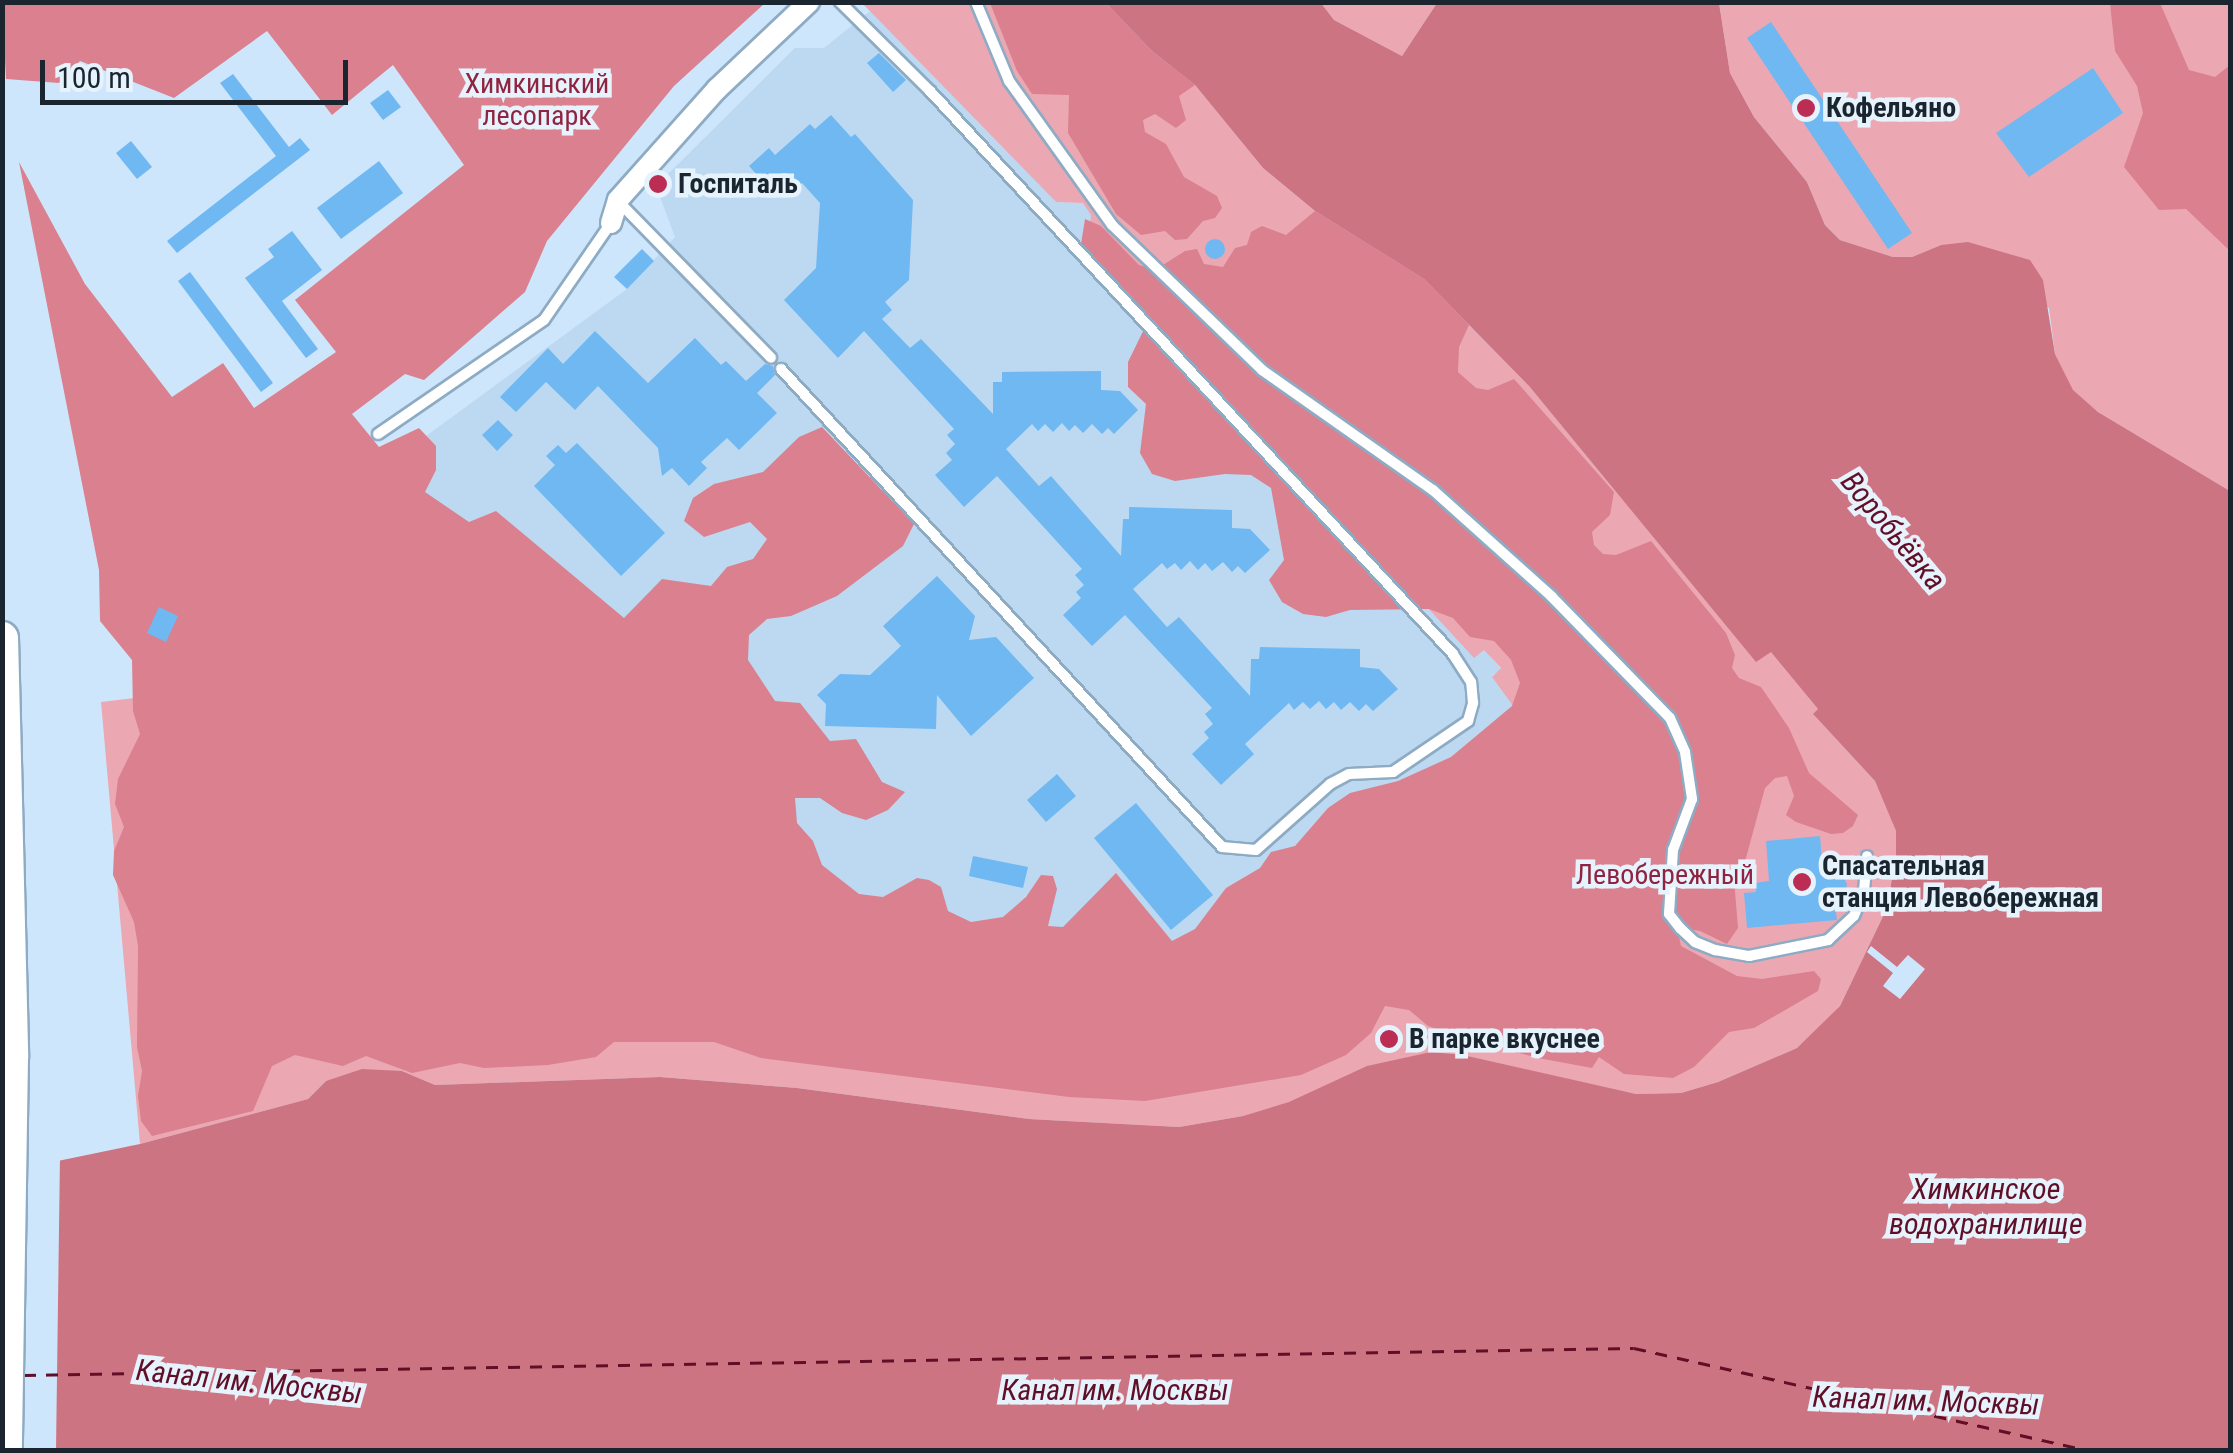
<!DOCTYPE html>
<meta charset="utf-8">
<style>
body{margin:0}
#map{position:relative;width:2233px;height:1453px;overflow:hidden;background:#cee6fb;font-family:"Roboto Condensed",sans-serif}
div>[style]{position:absolute}
.built>*{inset:0;background:#bcd9f1}
.green>*{inset:0;background:#eca8b2}
.forest>*{inset:0;background:#da808e}
.water>*{inset:0;background:#cd7483}
.pier>*{inset:0;background:#cee6fb}
.ferry>*{height:2.5px;margin-top:-1.25px;transform-origin:0;background:repeating-linear-gradient(90deg,#610f26 0 12px,transparent 0 22px)}
.building>*{inset:0;background:#6fb8f2}
.round{border-radius:50%}
.roads{filter:drop-shadow(2px 0 #8eabc4) drop-shadow(-2px 0 #8eabc4) drop-shadow(0 2px #8eabc4) drop-shadow(0 -2px #8eabc4)}
.service>*{height:10px;margin:-5px;padding:0 5px;transform-origin:5px;border-radius:5px;background:#fff}
.minor>*{height:20px;margin:-10px;padding:0 10px;transform-origin:10px;border-radius:10px;background:#fff}
.trunk>*{height:32px;margin:-16px;padding:0 16px;transform-origin:16px;border-radius:16px;background:#fff}
.dots>*{width:28px;height:28px;translate:-50% -50%;box-sizing:border-box;border:5px solid #e6f2fc;border-radius:50%}
span{translate:-50% -50%;white-space:nowrap;text-align:center;line-height:1.15;-webkit-text-stroke:9px #e6f2fc;paint-order:stroke}
.park-label{font-size:28px;color:#8f2440}
.poi-label{font-size:28px;color:#1a252f;font-weight:700}
.left{translate:0 -50%;text-align:left}
.water-label{font-size:30px;color:#610f26;font-style:italic}
.frame{position:absolute;inset:0;border:5px solid #1a252f;pointer-events:none}
.scale{position:absolute;left:40px;top:60px;width:308px;height:45px;box-sizing:border-box;border:5px solid #1a252f;border-top:0;padding-left:12px;font-size:30px;line-height:35px;white-space:nowrap;color:#1a252f;-webkit-text-stroke:8px #e6f2fc;paint-order:stroke}
</style>
<div id="map">
<div class="built">
<i style="clip-path:polygon(870px 11px,1056px 202px,1083px 203px,1474px 657px,1484px 649px,1501px 669px,1492px 676px,1523px 718px,1176px 992px,947px 1023px,295px 545px,422px 439px,627px 289px,675px 237px,656px 186px,795px 48px,824px 48px)"></i>
</div>
<div class="green">
<i style="clip-path:polygon(862px 3px,1106px 3px,1152px 51px,1195px 85px,1263px 168px,1315px 211px,1424px 279px,1529px 386px,1756px 661px,1771px 651px,1819px 710px,1814px 715px,1875px 781px,1887px 807px,1896px 831px,1896px 854px,1887px 908px,1840px 1006px,1819px 1029px,1797px 1048px,1718px 1082px,1681px 1093px,1636px 1094px,1590px 1086px,1463px 1055px,1243px 1116px,1179px 1127px,1029px 1119px,797px 1088px,660px 1077px,435px 1085px,402px 1071px,326px 1081px,308px 1099px,140px 1144px,101px 702px,226px 687px,241px 832px,1176px 992px,1522px 718px,1492px 677px,1501px 668px,1484px 650px,1474px 658px,1089px 240px,1091px 215px,1083px 203px,1056px 202px)"></i>
<i style="clip-path:polygon(1321px 3px,1437px 3px,1402px 56px,1334px 20px)"></i>
<i style="clip-path:polygon(1719px 3px,2230px 3px,2230px 491px,2098px 412px,2072px 390px,2055px 354px,2049px 308px,1941px 245px,1912px 257px,1893px 257px,1840px 240px,1825px 225px,1807px 182px,1754px 117px,1730px 73px)"></i>
</div>
<div class="forest">
<i style="clip-path:polygon(2px 3px,765px 3px,674px 86px,547px 241px,525px 292px,424px 380px,405px 374px,352px 414px,379px 447px,419px 428px,436px 446px,436px 470px,425px 492px,469px 522px,496px 511px,624px 618px,662px 579px,711px 586px,727px 567px,753px 559px,767px 539px,750px 522px,704px 537px,684px 521px,693px 498px,714px 484px,763px 472px,799px 437px,822px 427px,914px 524px,903px 546px,837px 596px,791px 616px,767px 619px,749px 635px,748px 660px,775px 701px,800px 703px,830px 741px,856px 739px,882px 782px,905px 792px,888px 810px,866px 820px,842px 813px,820px 798px,795px 798px,797px 823px,813px 841px,822px 865px,859px 894px,883px 897px,917px 878px,929px 880px,941px 887px,948px 911px,971px 922px,1003px 917px,1026px 897px,1041px 875px,1053px 876px,1057px 889px,1048px 926px,1063px 927px,1116px 873px,1172px 941px,1195px 929px,1226px 888px,1260px 868px,1271px 852px,1295px 846px,1328px 808px,1350px 793px,1398px 781px,1451px 757px,1512px 706px,1520px 683px,1511px 660px,1494px 641px,1470px 637px,1453px 618px,1429px 609px,1350px 610px,1326px 617px,1303px 614px,1282px 602px,1269px 580px,1284px 560px,1271px 488px,1251px 475px,1225px 474px,1175px 481px,1152px 474px,1140px 453px,1146px 404px,1128px 387px,1128px 362px,1150px 317px,1081px 244px,1085px 219px,1101px 226px,1139px 265px,1155px 270px,1185px 251px,1197px 249px,1204px 264px,1223px 267px,1235px 248px,1247px 245px,1251px 232px,1262px 226px,1286px 235px,1315px 211px,1424px 279px,1469px 325px,1459px 347px,1458px 372px,1476px 388px,1488px 390px,1514px 379px,1614px 492px,1610px 515px,1592px 532px,1594px 545px,1603px 554px,1616px 555px,1651px 541px,1726px 633px,1735px 655px,1732px 668px,1739px 678px,1761px 687px,1789px 728px,1809px 773px,1858px 815px,1853px 826px,1843px 833px,1831px 834px,1796px 822px,1786px 815px,1794px 796px,1787px 776px,1775px 778px,1765px 788px,1746px 858px,1734px 879px,1738px 928px,1727px 944px,1700px 931px,1677px 927px,1681px 946px,1737px 976px,1762px 979px,1814px 971px,1821px 979px,1818px 991px,1754px 1028px,1729px 1032px,1694px 1067px,1673px 1078px,1624px 1074px,1599px 1057px,1592px 1068px,1538px 1058px,1451px 1034px,1428px 1026px,1409px 1010px,1385px 1006px,1371px 1033px,1346px 1055px,1301px 1075px,1145px 1101px,1069px 1097px,761px 1058px,714px 1042px,614px 1042px,596px 1057px,548px 1065px,484px 1068px,460px 1063px,412px 1073px,366px 1056px,343px 1066px,295px 1055px,272px 1066px,253px 1111px,152px 1136px,141px 1121px,138px 1096px,142px 1071px,137px 1047px,138px 946px,134px 922px,113px 875px,114px 851px,124px 827px,115px 804px,118px 779px,140px 734px,133px 711px,132px 660px,100px 621px,99px 570px,19px 162px,85px 284px,172px 397px,223px 363px,254px 408px,336px 352px,295px 300px,464px 165px,393px 65px,332px 115px,267px 31px,174px 98px,80px 61px,59px 83px,6px 79px)"></i>
<i style="clip-path:polygon(990px 3px,1106px 3px,1152px 51px,1195px 85px,1179px 96px,1186px 120px,1176px 128px,1155px 114px,1143px 120px,1145px 132px,1166px 144px,1184px 177px,1217px 196px,1222px 208px,1215px 218px,1203px 221px,1187px 239px,1175px 240px,1165px 231px,1141px 235px,1116px 214px,1068px 133px,1069px 95px,1032px 94px,1017px 71px)"></i>
<i style="clip-path:polygon(2110px 3px,2160px 3px,2189px 70px,2215px 77px,2230px 65px,2230px 251px,2186px 209px,2159px 210px,2124px 167px,2143px 113px,2137px 86px,2115px 51px)"></i>
</div>
<div class="water">
<i style="clip-path:polygon(1106px 3px,1321px 3px,1334px 20px,1402px 56px,1437px 3px,1719px 3px,1730px 73px,1754px 117px,1807px 182px,1825px 225px,1840px 240px,1893px 257px,1912px 257px,1941px 245px,1968px 242px,2030px 260px,2043px 280px,2055px 354px,2073px 390px,2098px 412px,2230px 491px,2230px 1450px,3px 1450px,48px 1163px,140px 1144px,308px 1099px,326px 1081px,362px 1069px,402px 1071px,435px 1085px,660px 1077px,797px 1088px,1029px 1119px,1179px 1127px,1243px 1116px,1289px 1102px,1367px 1066px,1431px 1052px,1463px 1055px,1636px 1094px,1681px 1093px,1718px 1082px,1797px 1048px,1840px 1006px,1887px 908px,1896px 854px,1896px 831px,1875px 781px,1813px 714px,1818px 709px,1771px 652px,1756px 662px,1529px 386px,1424px 279px,1315px 211px,1263px 168px,1195px 85px,1152px 51px)"></i>
</div>
<div class="pier">
<i style="clip-path:polygon(1871px 946px,1897px 967px,1908px 955px,1925px 969px,1900px 999px,1883px 986px,1893px 973px,1867px 952px)"></i>
<i style="clip-path:polygon(60px 1156px,56px 1450px,3px 1450px,2px 1158px)"></i>
</div>
<div class="ferry">
<i style="left:24px;top:1375px;width:1610px;rotate:-0.96deg"></i>
<i style="left:1634px;top:1348px;width:463px;rotate:12.7deg"></i>
</div>
<div class="building">
<i style="clip-path:polygon(1771px 22px,1912px 233px,1888px 249px,1747px 38px)"></i>
<i style="clip-path:polygon(879px 53px,906px 80px,893px 92px,867px 63px)"></i>
<i style="clip-path:polygon(2093px 68px,2123px 113px,2029px 177px,1996px 133px)"></i>
<i style="clip-path:polygon(233px 74px,289px 147px,300px 138px,310px 150px,177px 253px,167px 241px,276px 156px,220px 83px)"></i>
<i style="clip-path:polygon(388px 90px,401px 107px,383px 120px,370px 103px)"></i>
<i style="clip-path:polygon(831px 115px,851px 137px,855px 134px,913px 200px,909px 280px,885px 302px,892px 310px,882px 319px,910px 348px,921px 339px,993px 414px,993px 382px,1002px 382px,1002px 372px,1101px 371px,1101px 390px,1120px 391px,1138px 410px,1114px 434px,1108px 428px,1102px 434px,1092px 424px,1083px 433px,1075px 425px,1069px 431px,1062px 423px,1053px 432px,1045px 424px,1038px 431px,1032px 424px,1006px 449px,1039px 486px,1051px 476px,1121px 556px,1123px 519px,1129px 519px,1129px 507px,1232px 510px,1232px 528px,1250px 529px,1270px 550px,1245px 573px,1238px 566px,1232px 572px,1223px 562px,1212px 571px,1205px 563px,1198px 570px,1190px 561px,1181px 570px,1175px 563px,1167px 569px,1162px 563px,1133px 589px,1167px 627px,1179px 617px,1250px 696px,1251px 659px,1259px 659px,1260px 647px,1360px 649px,1360px 667px,1379px 669px,1398px 689px,1373px 711px,1366px 704px,1359px 711px,1350px 702px,1341px 710px,1334px 702px,1326px 709px,1319px 701px,1310px 709px,1303px 702px,1294px 710px,1289px 703px,1245px 744px,1254px 754px,1221px 785px,1192px 754px,1209px 738px,1204px 732px,1213px 724px,1205px 714px,1212px 708px,1125px 615px,1092px 646px,1063px 615px,1081px 598px,1076px 592px,1084px 585px,1075px 575px,1082px 569px,997px 476px,964px 507px,935px 475px,952px 460px,946px 453px,955px 444px,947px 435px,954px 429px,864px 331px,838px 358px,784px 300px,816px 268px,820px 203px,802px 183px,787px 196px,775px 182px,769px 188px,749px 166px,769px 148px,775px 155px,810px 124px,815px 129px)"></i>
<i style="clip-path:polygon(131px 141px,152px 167px,137px 179px,116px 153px)"></i>
<i style="clip-path:polygon(379px 161px,403px 193px,341px 239px,317px 208px)"></i>
<i style="clip-path:polygon(292px 231px,322px 270px,282px 301px,318px 349px,306px 358px,245px 278px,274px 257px,268px 249px)"></i>
<i class="round" style="left:1205px;top:239px;width:20px;height:20px"></i>
<i style="clip-path:polygon(642px 249px,654px 261px,627px 289px,614px 277px)"></i>
<i style="clip-path:polygon(190px 272px,273px 383px,261px 392px,178px 281px)"></i>
<i style="clip-path:polygon(595px 331px,648px 383px,695px 338px,721px 365px,726px 361px,746px 381px,765px 364px,773px 366px,775px 375px,757px 393px,777px 413px,739px 450px,727px 438px,701px 462px,707px 468px,689px 486px,672px 468px,662px 476px,658px 448px,598px 386px,575px 410px,546px 382px,516px 412px,500px 397px,548px 348px,563px 364px)"></i>
<i style="clip-path:polygon(498px 420px,513px 435px,497px 451px,482px 435px)"></i>
<i style="clip-path:polygon(577px 443px,665px 533px,621px 576px,534px 486px,555px 465px,546px 456px,558px 445px,566px 453px)"></i>
<i style="clip-path:polygon(937px 576px,975px 616px,969px 640px,996px 637px,1034px 678px,971px 736px,937px 695px,936px 729px,825px 726px,826px 704px,817px 695px,840px 674px,870px 675px,901px 646px,883px 626px)"></i>
<i style="clip-path:polygon(159px 607px,178px 616px,166px 642px,147px 633px)"></i>
<i style="clip-path:polygon(1057px 774px,1076px 796px,1046px 822px,1027px 800px)"></i>
<i style="clip-path:polygon(1136px 803px,1213px 895px,1171px 930px,1094px 838px)"></i>
<i style="clip-path:polygon(1820px 836px,1823px 874px,1843px 877px,1847px 884px,1844px 898px,1835px 905px,1837px 920px,1747px 928px,1744px 893px,1756px 892px,1755px 883px,1769px 881px,1766px 841px)"></i>
<i style="clip-path:polygon(973px 856px,1028px 867px,1023px 888px,969px 876px)"></i>
</div>
<div class="roads">
<div class="service">
<i style="left:976px;top:2px;width:86px;rotate:67.3deg"></i>
<i style="left:1009px;top:81px;width:177px;rotate:54.4deg"></i>
<i style="left:1112px;top:225px;width:209px;rotate:44deg"></i>
<i style="left:1262px;top:370px;width:209px;rotate:35.1deg"></i>
<i style="left:1433px;top:490px;width:159px;rotate:41.9deg"></i>
<i style="left:1551px;top:596px;width:170px;rotate:45.7deg"></i>
<i style="left:1670px;top:718px;width:37px;rotate:66deg"></i>
<i style="left:1685px;top:752px;width:48px;rotate:81.5deg"></i>
<i style="left:1692px;top:799px;width:54px;rotate:110.4deg"></i>
<i style="left:1673px;top:850px;width:64px;rotate:93.6deg"></i>
<i style="left:1669px;top:914px;width:18px;rotate:52deg"></i>
<i style="left:1680px;top:928px;width:21px;rotate:43deg"></i>
<i style="left:1695px;top:942px;width:22px;rotate:22deg"></i>
<i style="left:1715px;top:950px;width:35px;rotate:10deg"></i>
<i style="left:1749px;top:956px;width:81px;rotate:-11.4deg"></i>
<i style="left:1828px;top:940px;width:35px;rotate:-43deg"></i>
<i style="left:1854px;top:916px;width:27px;rotate:-68deg"></i>
<i style="left:1864px;top:891px;width:35px;rotate:-85deg"></i>
<i style="left:618px;top:201px;width:219px;rotate:45.7deg"></i>
<i style="left:781px;top:369px;width:650px;rotate:47.31deg"></i>
<i style="left:1222px;top:847px;width:34px;rotate:5deg"></i>
<i style="left:1256px;top:850px;width:99px;rotate:-41.7deg"></i>
<i style="left:1330px;top:784px;width:21px;rotate:-28deg"></i>
<i style="left:1349px;top:774px;width:44px;rotate:-2.6deg"></i>
<i style="left:1393px;top:772px;width:91px;rotate:-34.2deg"></i>
<i style="left:1468px;top:721px;width:19px;rotate:-74deg"></i>
<i style="left:1473px;top:703px;width:21px;rotate:-95deg"></i>
<i style="left:1471px;top:682px;width:33px;rotate:-123deg"></i>
<i style="left:1453px;top:654px;width:768px;rotate:-132.89deg"></i>
<i style="left:930px;top:91px;width:127px;rotate:-135.3deg"></i>
<i style="left:378px;top:434px;width:201px;rotate:-34.5deg"></i>
<i style="left:544px;top:320px;width:118px;rotate:-55.4deg"></i>
</div>
<div class="minor">
<i style="left:611px;top:223px;width:24px;rotate:-73deg"></i>
<i style="left:618px;top:200px;width:149px;rotate:-48.3deg"></i>
<i style="left:717px;top:89px;width:127px;rotate:-43.4deg"></i>
</div>
<div class="trunk">
<i style="left:2px;top:638px;width:419px;rotate:88.6deg"></i>
<i style="left:12px;top:1057px;width:393px;rotate:90.9deg"></i>
</div>
</div>
<div class="dots">
<i style="left:1806px;top:108px;background:#bc2d54"></i>
<i style="left:658px;top:184px;background:#bc2d54"></i>
<i style="left:1802px;top:882px;background:#bc2d54"></i>
<i style="left:1389px;top:1039px;background:#bc2d54"></i>
</div>
<div class="park-label">
<span style="left:537px;top:100px">Химкинский<br>лесопарк</span>
<span style="left:1665px;top:875px">Левобережный</span>
</div>
<div class="poi-label">
<span class="left" style="left:1826px;top:108px">Кофельяно</span>
<span class="left" style="left:678px;top:184px">Госпиталь</span>
<span class="left" style="left:1822px;top:882px">Спасательная<br>станция Левобережная</span>
<span class="left" style="left:1409px;top:1039px">В парке вкуснее</span>
</div>
<div class="water-label">
<span style="left:1893px;top:531px;rotate:50deg">Воробьёвка</span>
<span style="left:1986px;top:1206px">Химкинское<br>водохранилище</span>
<span style="left:249px;top:1382px;rotate:6deg">Канал им. Москвы</span>
<span style="left:1115px;top:1390px">Канал им. Москвы</span>
<span style="left:1926px;top:1401px;rotate:2deg">Канал им. Москвы</span>
</div>
<div class="frame"></div>
<div class="scale">100 m</div>
</div>
